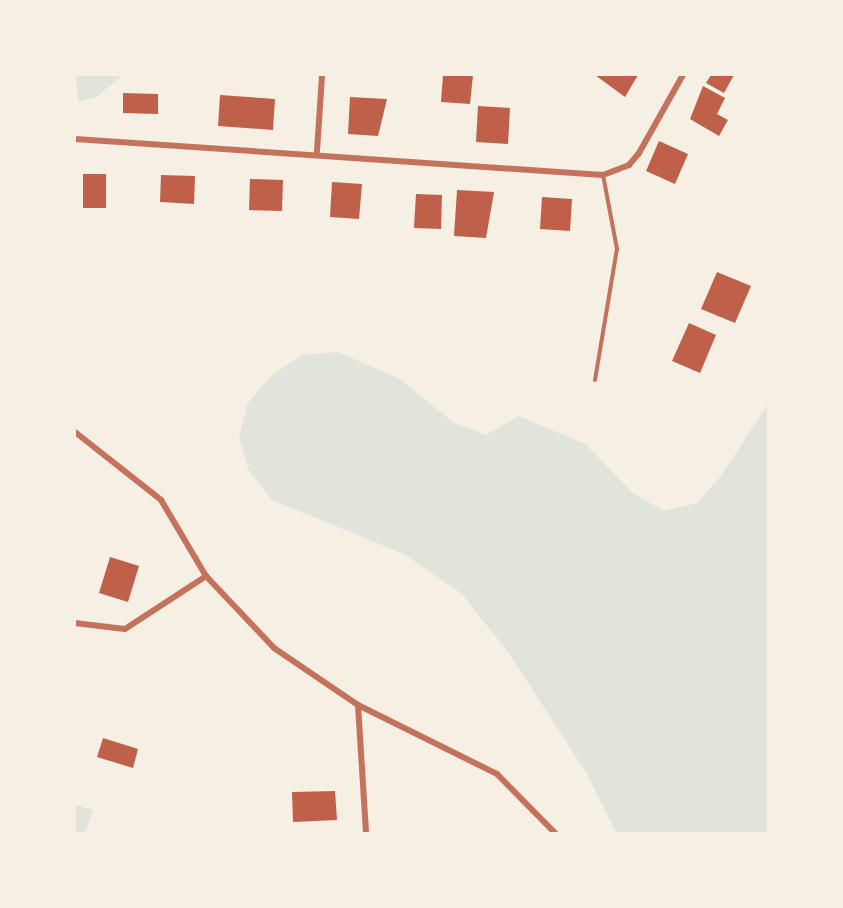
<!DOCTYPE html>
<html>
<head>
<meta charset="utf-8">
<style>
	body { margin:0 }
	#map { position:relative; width:843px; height:908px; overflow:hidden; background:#f6efe4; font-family:Rubik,sans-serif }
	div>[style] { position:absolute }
	.green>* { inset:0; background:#e2e4dc }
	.building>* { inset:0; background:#bf614a }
	.service>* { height:4px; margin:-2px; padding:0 2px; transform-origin:2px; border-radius:2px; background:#c5725c }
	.minor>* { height:6px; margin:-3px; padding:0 3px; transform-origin:3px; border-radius:3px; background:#c5725c }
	span { translate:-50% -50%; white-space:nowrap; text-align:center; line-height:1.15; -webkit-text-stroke:4.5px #f6efe4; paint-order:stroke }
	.frame { position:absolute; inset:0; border:76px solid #f6efe4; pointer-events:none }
</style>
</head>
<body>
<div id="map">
	<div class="green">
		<i style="clip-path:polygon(75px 75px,123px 75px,96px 97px,79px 101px)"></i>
		<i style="clip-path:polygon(338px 352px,400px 379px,454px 423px,486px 435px,519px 416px,585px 444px,634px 494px,664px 511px,697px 503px,720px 477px,768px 404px,768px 833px,616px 833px,587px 774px,510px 655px,462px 594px,404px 554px,272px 500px,249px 471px,239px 438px,247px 404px,271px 376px,302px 355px)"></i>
		<i style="clip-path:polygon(75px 805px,93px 810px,85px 833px,75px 833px)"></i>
	</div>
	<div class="building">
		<i style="clip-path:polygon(443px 75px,473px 75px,470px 104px,441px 102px)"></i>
		<i style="clip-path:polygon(595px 75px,638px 75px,625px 97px)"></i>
		<i style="clip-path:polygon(711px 75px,734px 75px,724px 93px,706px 83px)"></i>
		<i style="clip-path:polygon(703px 86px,725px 98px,717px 114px,728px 120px,719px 136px,690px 119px)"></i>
		<i style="clip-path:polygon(123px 93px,158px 94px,158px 114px,123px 113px)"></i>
		<i style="clip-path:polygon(220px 95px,275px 99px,273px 130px,218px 126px)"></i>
		<i style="clip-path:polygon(350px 97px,387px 99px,378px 136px,348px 134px)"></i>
		<i style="clip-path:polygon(478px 106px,510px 108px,508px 144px,476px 142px)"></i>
		<i style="clip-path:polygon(659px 141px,688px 154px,675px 184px,646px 171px)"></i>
		<i style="clip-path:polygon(83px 174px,106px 174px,106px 208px,83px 208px)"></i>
		<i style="clip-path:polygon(161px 175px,195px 176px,194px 204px,160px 202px)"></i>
		<i style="clip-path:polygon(250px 179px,283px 180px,282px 211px,249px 210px)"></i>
		<i style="clip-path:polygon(332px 182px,362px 184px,359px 219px,330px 217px)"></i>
		<i style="clip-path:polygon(457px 190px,494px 192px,486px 238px,454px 236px)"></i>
		<i style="clip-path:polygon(416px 194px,442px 195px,441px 229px,414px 228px)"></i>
		<i style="clip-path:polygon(542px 197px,572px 199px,570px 231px,540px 229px)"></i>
		<i style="clip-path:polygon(717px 272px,751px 286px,735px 323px,701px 309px)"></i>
		<i style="clip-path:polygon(689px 323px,716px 335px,700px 373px,672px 361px)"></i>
		<i style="clip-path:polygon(110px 557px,139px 566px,128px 602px,99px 593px)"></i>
		<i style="clip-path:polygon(103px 738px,138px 749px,133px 768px,97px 757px)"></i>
		<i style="clip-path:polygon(335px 791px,337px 820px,293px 822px,292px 792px)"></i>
	</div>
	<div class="service">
		<i style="left:595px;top:380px;width:133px;rotate:-80.5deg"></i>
		<i style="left:617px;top:249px;width:75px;rotate:-100.7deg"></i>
	</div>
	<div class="minor">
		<i style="left:75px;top:139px;width:529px;rotate:3.9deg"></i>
		<i style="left:603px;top:175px;width:28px;rotate:-21deg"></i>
		<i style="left:629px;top:165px;width:16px;rotate:-50deg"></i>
		<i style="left:639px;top:153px;width:90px;rotate:-60.6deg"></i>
		<i style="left:317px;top:151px;width:76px;rotate:-86.2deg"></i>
		<i style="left:75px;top:432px;width:110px;rotate:38.3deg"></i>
		<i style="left:161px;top:500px;width:88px;rotate:59.4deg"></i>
		<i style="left:206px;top:576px;width:99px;rotate:46.6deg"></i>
		<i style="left:274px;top:648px;width:102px;rotate:34.2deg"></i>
		<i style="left:358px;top:705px;width:155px;rotate:26.4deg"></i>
		<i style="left:497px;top:774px;width:83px;rotate:45.5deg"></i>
		<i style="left:75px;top:623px;width:50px;rotate:6.8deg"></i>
		<i style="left:125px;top:629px;width:97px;rotate:-33.2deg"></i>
		<i style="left:358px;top:705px;width:128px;rotate:86.4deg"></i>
	</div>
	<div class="frame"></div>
</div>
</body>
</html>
